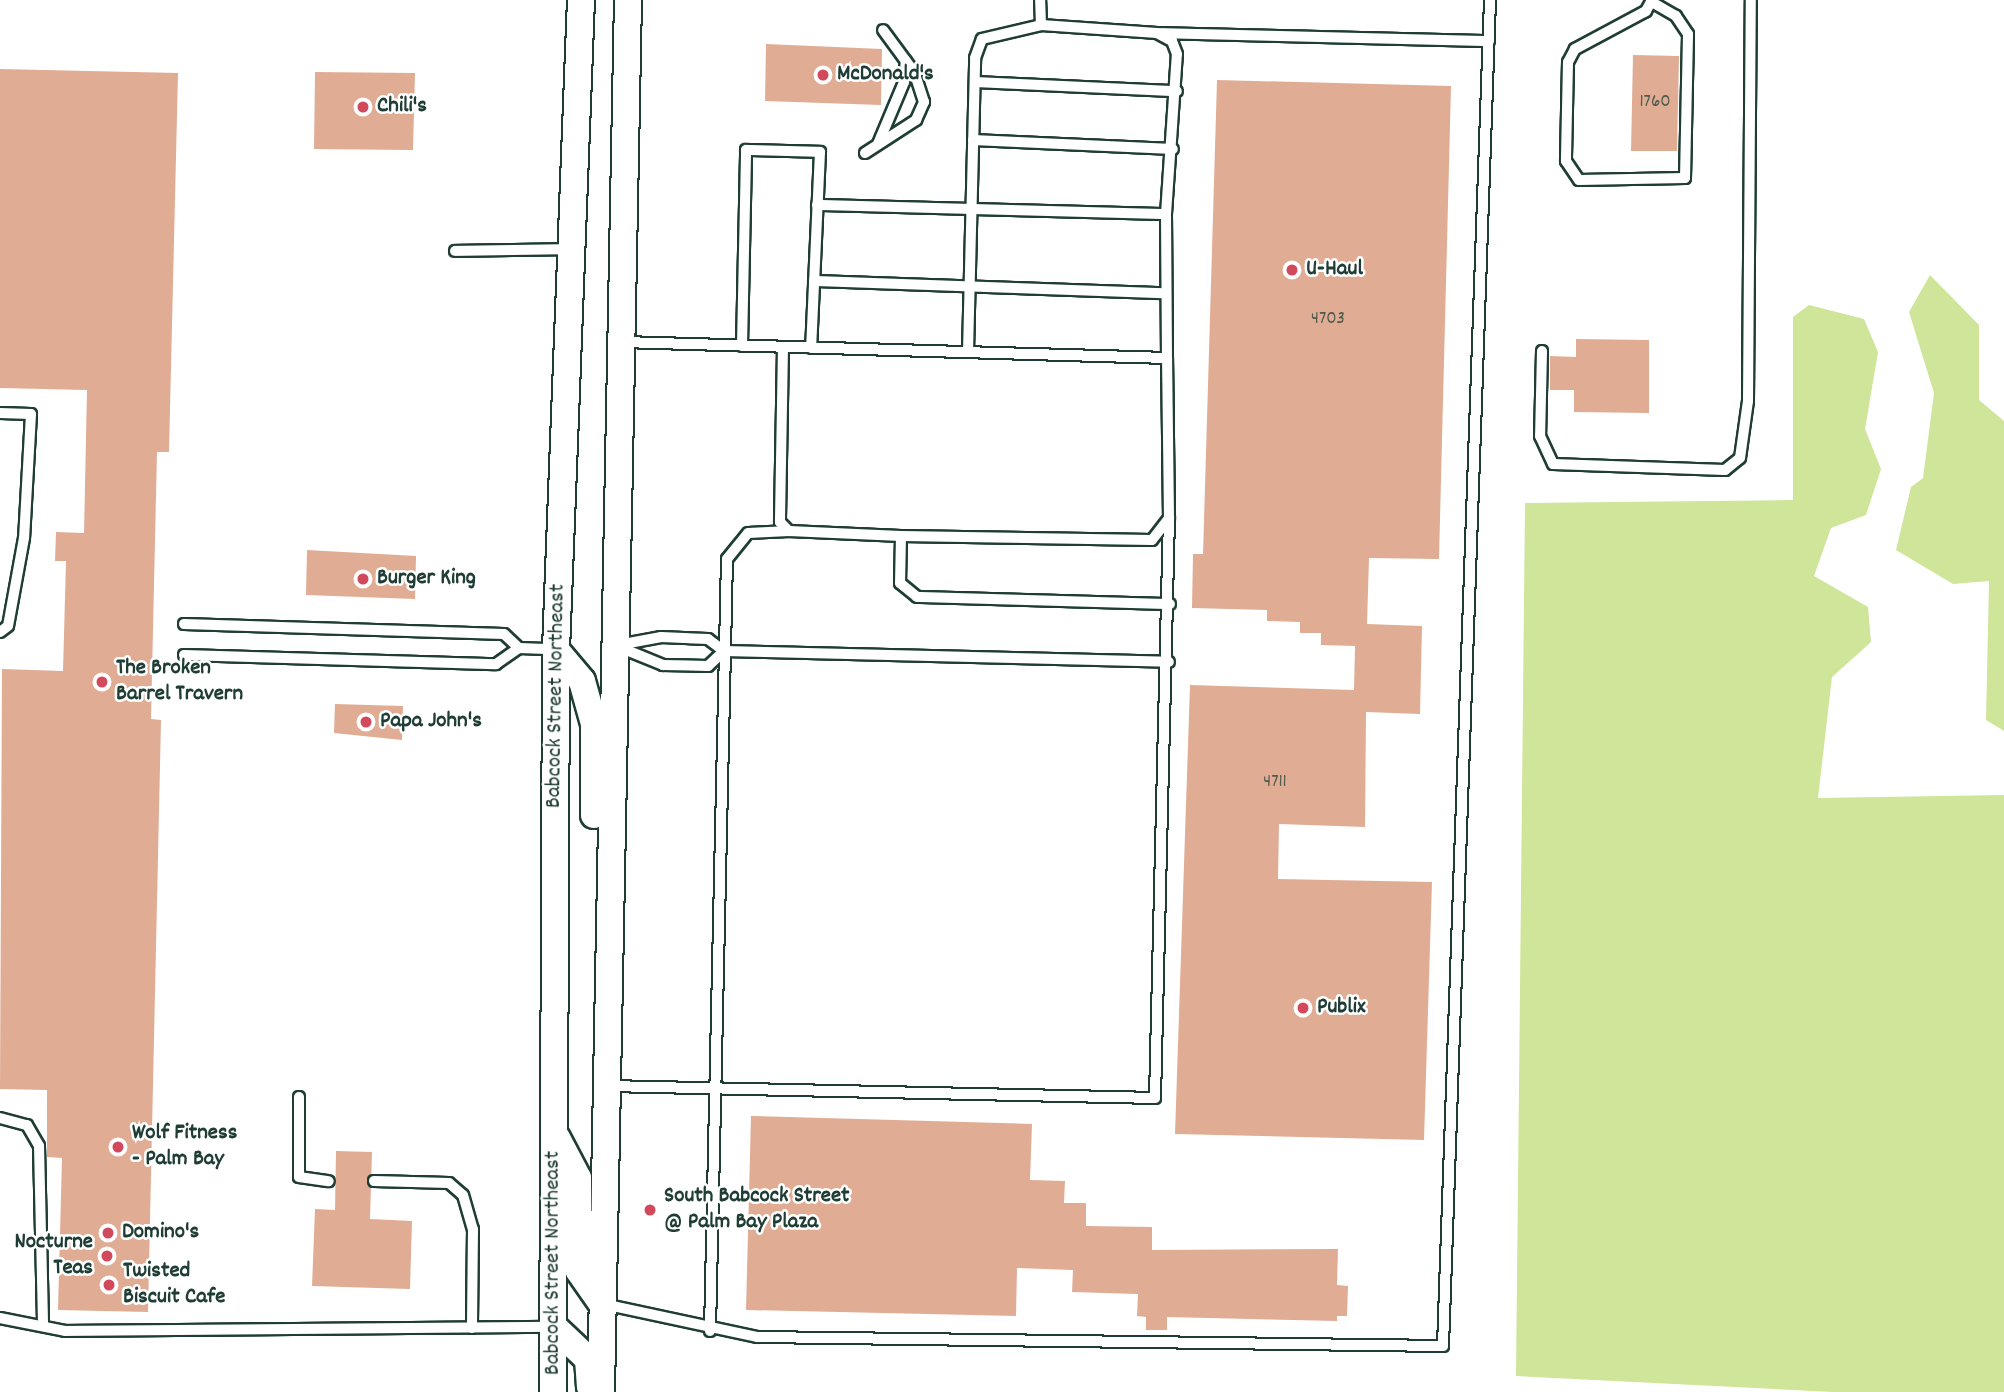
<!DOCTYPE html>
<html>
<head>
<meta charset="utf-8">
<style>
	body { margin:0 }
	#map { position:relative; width:2004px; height:1392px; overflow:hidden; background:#fff; font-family:Dekko,sans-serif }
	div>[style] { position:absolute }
	.green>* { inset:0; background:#cee59a }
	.building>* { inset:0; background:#e0ac94 }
	.roads { filter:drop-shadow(2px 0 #1f3d34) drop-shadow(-2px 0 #1f3d34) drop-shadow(0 2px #1f3d34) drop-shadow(0 -2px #1f3d34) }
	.lane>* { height:10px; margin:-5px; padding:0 5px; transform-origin:5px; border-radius:5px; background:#fff }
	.secondary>* { height:26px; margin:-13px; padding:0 13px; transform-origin:13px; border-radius:13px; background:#fff }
	.dots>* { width:19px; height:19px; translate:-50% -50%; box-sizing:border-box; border:4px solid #fff; border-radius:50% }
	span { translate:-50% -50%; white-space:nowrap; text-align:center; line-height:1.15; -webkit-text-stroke:5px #fff; paint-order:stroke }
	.number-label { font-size:19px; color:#4f594c }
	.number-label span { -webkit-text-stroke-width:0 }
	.poi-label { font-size:23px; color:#1f3d34; font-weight:700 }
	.left { translate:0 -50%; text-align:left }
	.right { translate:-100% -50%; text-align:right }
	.street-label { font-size:23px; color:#1f3d34 }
</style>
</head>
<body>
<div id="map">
	<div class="green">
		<i style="clip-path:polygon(1930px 275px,1979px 325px,1979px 400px,2004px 421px,2004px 731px,1986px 720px,1989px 581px,1953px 584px,1896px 550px,1911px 487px,1923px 478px,1934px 393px,1909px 312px)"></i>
		<i style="clip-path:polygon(1809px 305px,1864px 319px,1878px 352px,1865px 429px,1881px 469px,1866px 515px,1831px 528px,1814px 576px,1868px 607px,1871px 642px,1832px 677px,1818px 798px,2004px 795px,2004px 1392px,1833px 1392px,1516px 1376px,1525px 503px,1793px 500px,1793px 317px)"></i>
	</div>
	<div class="building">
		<i style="clip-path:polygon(766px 44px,882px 49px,881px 105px,765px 101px)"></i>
		<i style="clip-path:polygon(1633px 55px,1679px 56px,1677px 151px,1631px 151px)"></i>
		<i style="clip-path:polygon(0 69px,178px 73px,169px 452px,157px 452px,151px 719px,161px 720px,148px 1312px,58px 1310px,62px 1158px,47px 1157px,47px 1090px,0 1089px,2px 669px,63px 671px,66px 561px,55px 561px,56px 532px,84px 533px,87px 390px,0 388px)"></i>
		<i style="clip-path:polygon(315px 72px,415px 73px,413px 150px,314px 149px)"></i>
		<i style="clip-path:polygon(1217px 80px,1451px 86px,1439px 559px,1369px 558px,1367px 624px,1422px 626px,1420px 714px,1366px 712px,1365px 827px,1279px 824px,1278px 879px,1432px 882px,1424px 1140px,1175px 1134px,1190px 685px,1354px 690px,1355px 646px,1321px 645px,1321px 633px,1300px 633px,1300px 622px,1267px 621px,1267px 610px,1192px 608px,1193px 554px,1203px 554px)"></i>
		<i style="clip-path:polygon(1576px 339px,1649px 340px,1649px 413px,1574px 412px,1574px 390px,1550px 390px,1550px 356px,1576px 357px)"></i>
		<i style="clip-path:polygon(307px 550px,416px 556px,415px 599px,306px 595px)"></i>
		<i style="clip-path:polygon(335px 704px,403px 706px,402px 740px,334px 733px)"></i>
		<i style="clip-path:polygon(751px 1116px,1032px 1124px,1030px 1180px,1065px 1181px,1064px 1203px,1086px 1203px,1086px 1226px,1152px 1227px,1152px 1250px,1338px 1249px,1337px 1285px,1348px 1286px,1347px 1316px,1337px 1316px,1337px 1321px,1167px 1317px,1167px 1330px,1146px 1330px,1146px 1317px,1137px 1316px,1138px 1294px,1072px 1292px,1073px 1270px,1017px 1268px,1016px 1316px,746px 1310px)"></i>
		<i style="clip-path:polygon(336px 1151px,372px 1152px,370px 1219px,412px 1221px,410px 1289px,312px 1286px,315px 1209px,335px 1210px)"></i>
	</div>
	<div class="roads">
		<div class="lane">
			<i style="left:1652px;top:0;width:13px;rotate:119deg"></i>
			<i style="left:1646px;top:11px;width:81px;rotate:151.8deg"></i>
			<i style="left:1575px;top:49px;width:15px;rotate:118deg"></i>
			<i style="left:1568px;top:62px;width:99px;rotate:91.2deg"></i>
			<i style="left:1566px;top:161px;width:23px;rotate:56deg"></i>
			<i style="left:1579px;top:180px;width:106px;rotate:-1.1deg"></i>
			<i style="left:1685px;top:178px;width:144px;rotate:-88.8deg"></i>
			<i style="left:1688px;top:34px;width:22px;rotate:-124deg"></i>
			<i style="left:1676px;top:16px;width:28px;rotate:-150deg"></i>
			<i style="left:1161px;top:33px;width:328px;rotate:1.4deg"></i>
			<i style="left:975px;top:82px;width:202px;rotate:2.6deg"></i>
			<i style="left:973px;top:140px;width:200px;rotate:2.6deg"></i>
			<i style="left:878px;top:144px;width:67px;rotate:-67.2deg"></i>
			<i style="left:904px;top:82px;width:21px;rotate:-85deg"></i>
			<i style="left:865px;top:153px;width:61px;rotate:-32.9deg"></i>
			<i style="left:916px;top:120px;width:20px;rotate:-66deg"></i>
			<i style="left:924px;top:102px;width:32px;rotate:-108deg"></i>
			<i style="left:914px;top:72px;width:52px;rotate:-126.4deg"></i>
			<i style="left:817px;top:205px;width:349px;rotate:1.5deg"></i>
			<i style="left:455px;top:251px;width:116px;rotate:-1deg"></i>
			<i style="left:814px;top:281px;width:352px;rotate:2deg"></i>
			<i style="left:622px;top:342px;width:545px;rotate:1.68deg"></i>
			<i style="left:1167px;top:358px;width:144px;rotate:-90.4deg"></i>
			<i style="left:1166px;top:214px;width:160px;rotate:-86.1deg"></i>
			<i style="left:1177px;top:54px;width:14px;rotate:-111deg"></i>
			<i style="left:1172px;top:41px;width:17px;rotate:-152deg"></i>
			<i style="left:1157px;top:33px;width:116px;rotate:-176.1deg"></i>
			<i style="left:1041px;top:25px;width:25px;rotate:-92deg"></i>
			<i style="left:742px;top:346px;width:196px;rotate:-88.8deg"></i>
			<i style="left:746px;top:150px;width:74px;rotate:1.5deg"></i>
			<i style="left:820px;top:152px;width:196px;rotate:92.6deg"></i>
			<i style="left:783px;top:347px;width:175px;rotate:91deg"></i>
			<i style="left:780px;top:522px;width:13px;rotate:45deg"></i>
			<i style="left:789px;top:531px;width:112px;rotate:2.6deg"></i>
			<i style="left:901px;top:536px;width:251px;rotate:0.9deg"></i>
			<i style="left:1152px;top:540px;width:28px;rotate:-52deg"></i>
			<i style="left:1169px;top:518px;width:160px;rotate:-90.7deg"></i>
			<i style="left:1542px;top:351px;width:85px;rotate:91.3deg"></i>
			<i style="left:1540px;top:436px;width:31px;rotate:65deg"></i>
			<i style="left:1553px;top:464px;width:172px;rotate:2deg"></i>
			<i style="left:1725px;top:470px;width:19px;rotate:-39deg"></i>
			<i style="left:1740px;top:458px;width:58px;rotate:-82deg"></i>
			<i style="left:1748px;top:401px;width:401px;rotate:-89.6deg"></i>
			<i style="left:968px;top:352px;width:294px;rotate:-88.6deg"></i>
			<i style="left:975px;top:58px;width:20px;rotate:-70deg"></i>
			<i style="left:982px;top:39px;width:61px;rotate:-13.3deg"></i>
			<i style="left:0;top:413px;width:31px;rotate:2deg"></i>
			<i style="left:31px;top:414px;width:124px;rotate:93.2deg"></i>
			<i style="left:24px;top:538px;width:89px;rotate:100.3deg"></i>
			<i style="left:8px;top:626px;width:10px;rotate:143deg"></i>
			<i style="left:901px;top:536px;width:47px;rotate:91.2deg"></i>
			<i style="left:900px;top:583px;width:22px;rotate:39deg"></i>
			<i style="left:917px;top:597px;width:253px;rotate:1.6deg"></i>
			<i style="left:184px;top:624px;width:320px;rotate:1.8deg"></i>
			<i style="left:504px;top:634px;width:21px;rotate:43deg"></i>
			<i style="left:618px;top:645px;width:44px;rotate:-10.5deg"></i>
			<i style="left:661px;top:637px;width:47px;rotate:2.4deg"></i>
			<i style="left:708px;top:639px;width:20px;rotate:37deg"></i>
			<i style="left:724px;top:651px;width:445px;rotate:1.4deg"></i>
			<i style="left:619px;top:647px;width:48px;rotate:22.2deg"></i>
			<i style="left:663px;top:665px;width:45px;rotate:1.3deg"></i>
			<i style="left:708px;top:666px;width:22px;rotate:-43deg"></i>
			<i style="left:184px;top:655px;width:312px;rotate:1.7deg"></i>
			<i style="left:496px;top:664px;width:28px;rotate:-35deg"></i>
			<i style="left:519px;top:648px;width:34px;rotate:2deg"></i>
			<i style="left:607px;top:1086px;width:548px;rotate:1.25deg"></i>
			<i style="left:1155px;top:1098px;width:580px;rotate:-88.62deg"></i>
			<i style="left:299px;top:1097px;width:80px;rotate:90deg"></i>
			<i style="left:299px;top:1177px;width:30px;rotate:8deg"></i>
			<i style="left:0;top:1118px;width:28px;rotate:15deg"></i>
			<i style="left:27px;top:1125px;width:24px;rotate:60deg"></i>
			<i style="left:39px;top:1146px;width:180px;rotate:88.7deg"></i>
			<i style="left:374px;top:1181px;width:75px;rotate:1.5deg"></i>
			<i style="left:449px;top:1183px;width:18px;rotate:41deg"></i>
			<i style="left:463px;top:1195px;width:35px;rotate:74deg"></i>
			<i style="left:473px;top:1229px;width:99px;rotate:90.6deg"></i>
			<i style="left:603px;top:1304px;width:157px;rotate:12.1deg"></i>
			<i style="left:757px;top:1337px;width:686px;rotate:0.75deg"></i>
			<i style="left:1443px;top:1346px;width:1347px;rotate:-88deg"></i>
			<i style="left:0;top:1318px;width:66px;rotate:11.3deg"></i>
			<i style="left:65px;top:1331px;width:486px;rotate:-0.5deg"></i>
			<i style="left:710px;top:1331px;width:772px;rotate:-88.74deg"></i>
			<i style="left:727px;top:559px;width:33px;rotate:-51deg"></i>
			<i style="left:748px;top:533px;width:41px;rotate:-2.8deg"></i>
		</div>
		<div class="secondary">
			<i style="left:556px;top:650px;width:40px;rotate:50deg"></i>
			<i style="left:582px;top:681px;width:45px;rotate:74.4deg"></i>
			<i style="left:594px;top:724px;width:91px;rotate:90deg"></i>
			<i style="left:557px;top:1138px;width:45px;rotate:62.3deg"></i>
			<i style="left:578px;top:1178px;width:93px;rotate:89.4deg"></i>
			<i style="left:579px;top:1271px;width:40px;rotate:55.1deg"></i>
			<i style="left:554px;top:1327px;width:47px;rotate:43.3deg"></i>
			<i style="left:588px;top:1359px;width:28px;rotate:86deg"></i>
			<i style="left:553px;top:1392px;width:742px;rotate:-89.77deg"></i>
			<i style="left:556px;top:650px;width:650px;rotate:-87.8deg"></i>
			<i style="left:601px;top:1392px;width:1392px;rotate:-88.89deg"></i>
		</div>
	</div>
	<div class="dots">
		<i style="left:823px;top:75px;background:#d1495b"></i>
		<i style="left:363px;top:107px;background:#d1495b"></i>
		<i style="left:1292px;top:270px;background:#d1495b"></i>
		<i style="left:363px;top:579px;background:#d1495b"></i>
		<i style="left:102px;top:682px;background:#d1495b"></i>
		<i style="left:366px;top:722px;background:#d1495b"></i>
		<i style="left:1303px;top:1008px;background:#d1495b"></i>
		<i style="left:118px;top:1147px;background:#d1495b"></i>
		<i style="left:650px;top:1210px;background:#d1495b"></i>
		<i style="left:108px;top:1233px;background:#d1495b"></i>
		<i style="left:107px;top:1256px;background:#d1495b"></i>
		<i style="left:109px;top:1285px;background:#d1495b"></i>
	</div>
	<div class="number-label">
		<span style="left:1655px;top:103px">1760</span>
		<span style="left:1328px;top:320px">4703</span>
		<span style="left:1275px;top:783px">4711</span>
	</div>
	<div class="poi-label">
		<span class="left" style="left:837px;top:75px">McDonald's</span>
		<span class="left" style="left:377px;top:107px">Chili's</span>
		<span class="left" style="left:1306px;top:270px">U-Haul</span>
		<span class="left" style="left:377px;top:579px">Burger King</span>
		<span class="left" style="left:116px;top:682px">The Broken<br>Barrel Travern</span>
		<span class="left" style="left:380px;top:722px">Papa John's</span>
		<span class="left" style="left:1317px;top:1008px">Publix</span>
		<span class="left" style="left:132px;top:1147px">Wolf Fitness<br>- Palm Bay</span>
		<span class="left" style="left:664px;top:1210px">South Babcock Street<br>@ Palm Bay Plaza</span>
		<span class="left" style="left:122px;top:1233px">Domino's</span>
		<span class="right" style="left:93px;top:1256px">Nocturne<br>Teas</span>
		<span class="left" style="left:123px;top:1285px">Twisted<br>Biscuit Cafe</span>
	</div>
	<div class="street-label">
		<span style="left:557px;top:696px;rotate:-89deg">Babcock Street Northeast</span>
		<span style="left:554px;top:1263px;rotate:-90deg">Babcock Street Northeast</span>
	</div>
</div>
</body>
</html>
